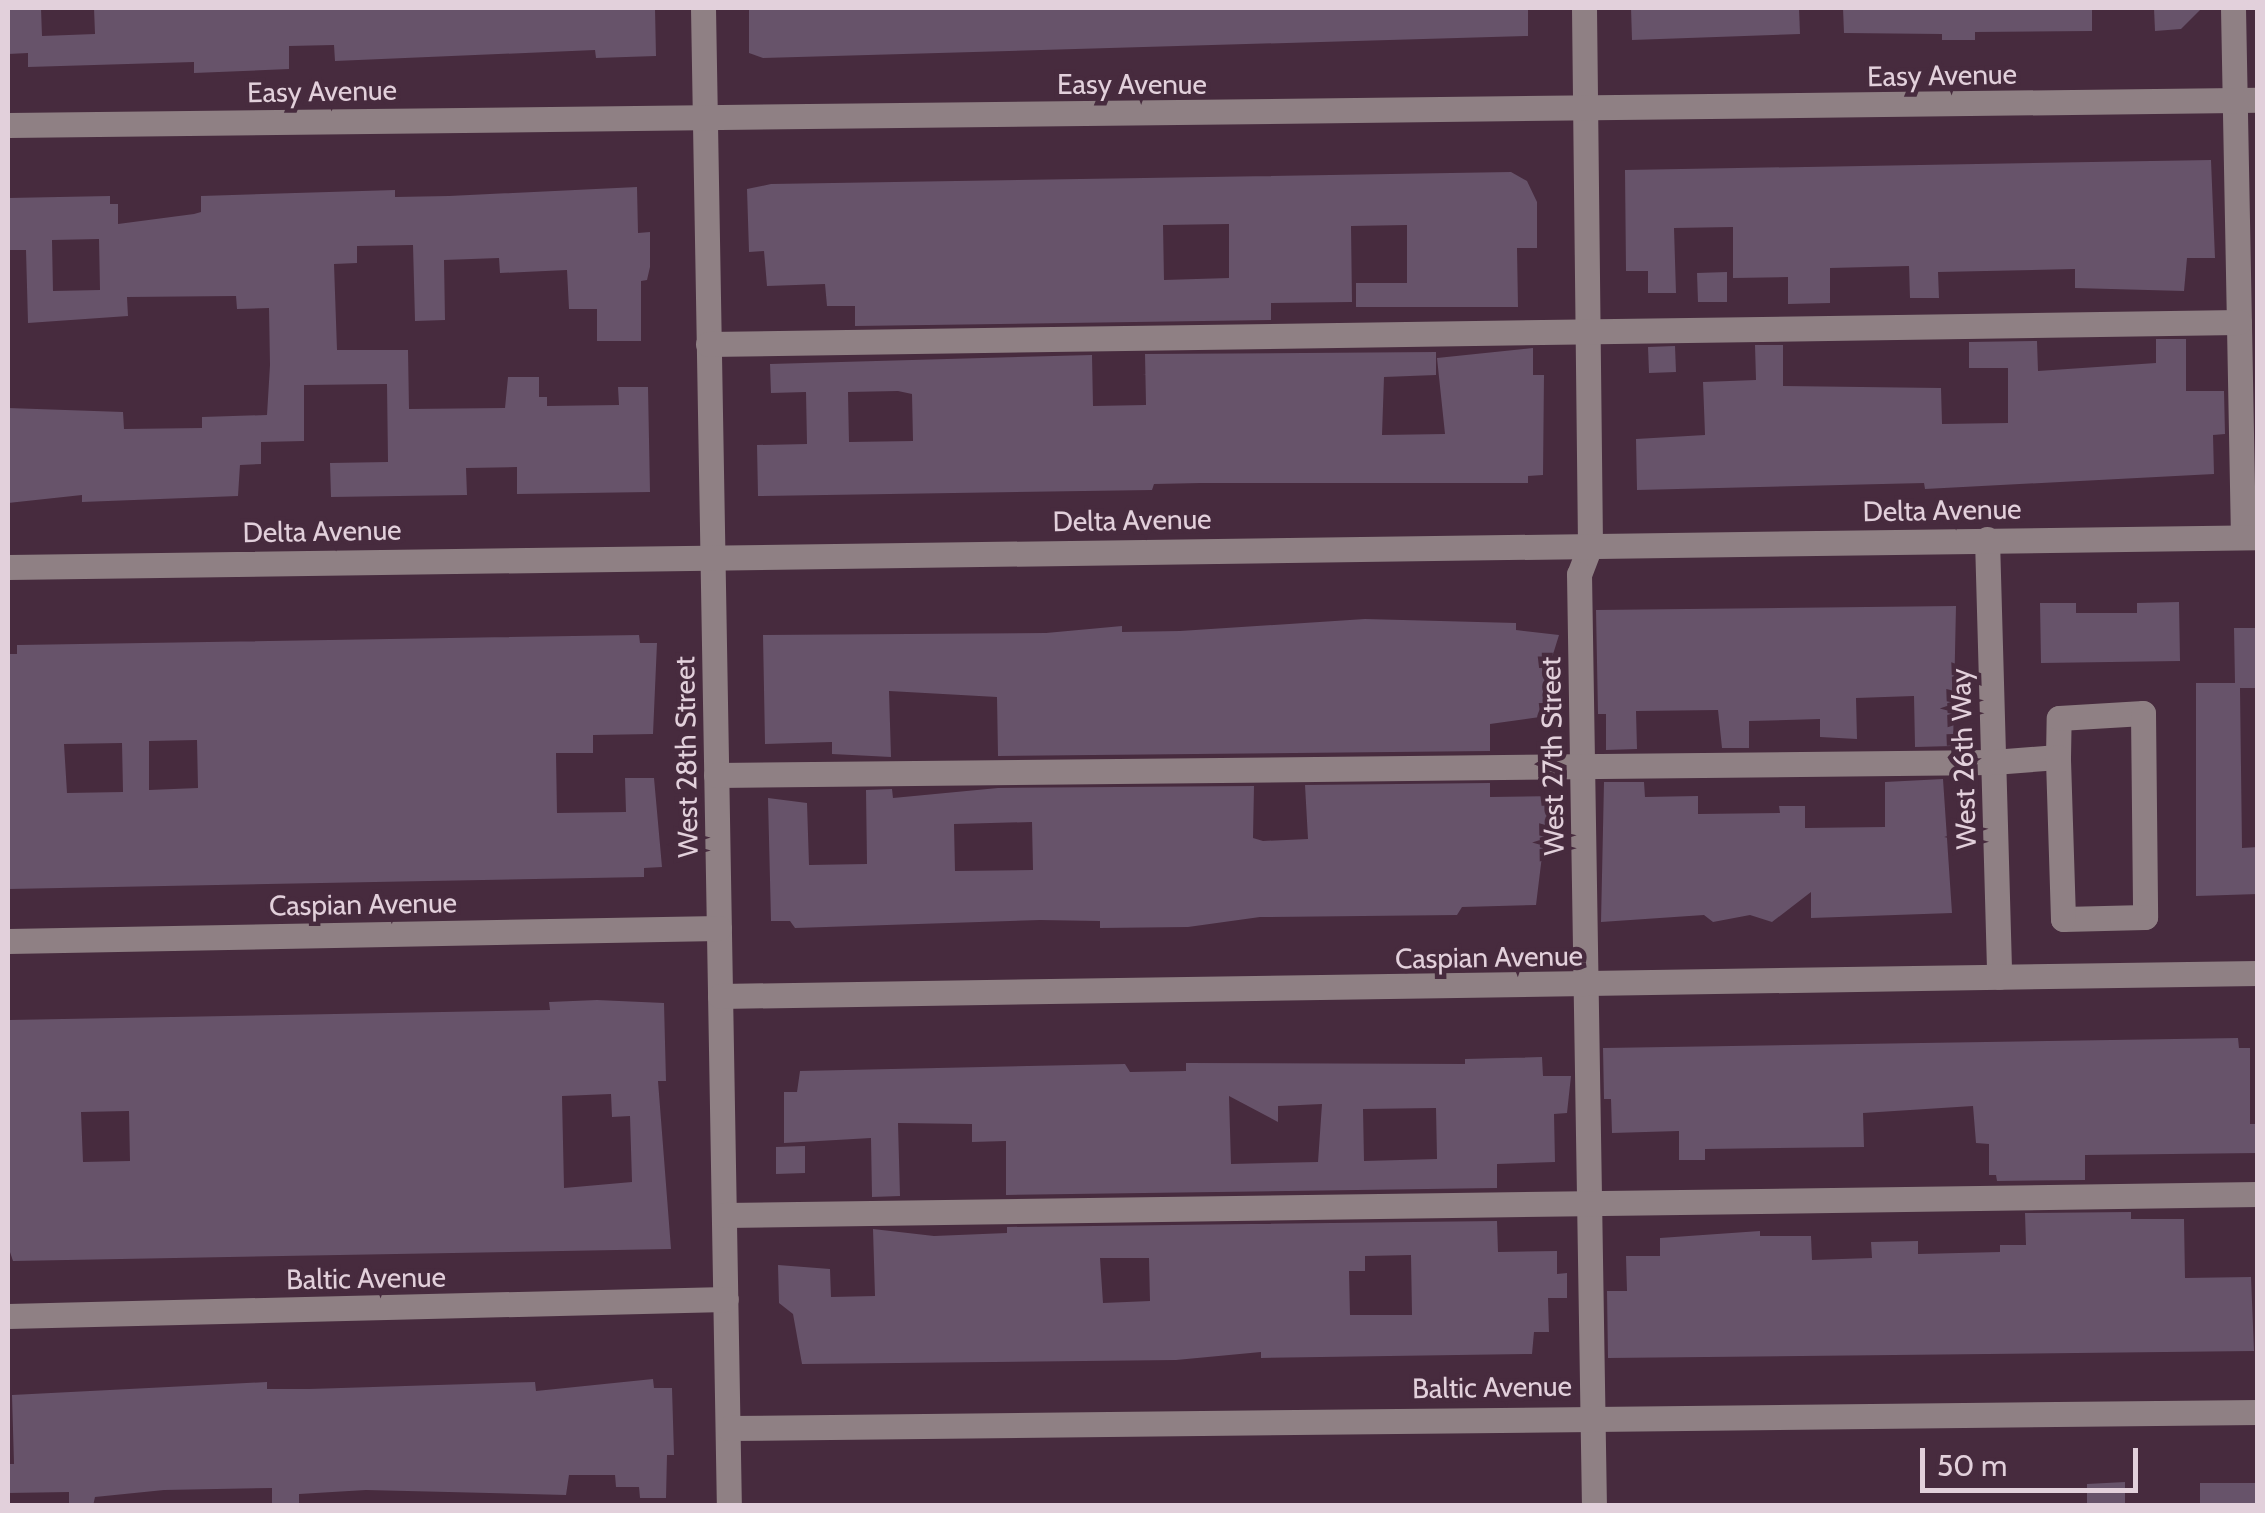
<!DOCTYPE html>
<html>
<head>
<meta charset="utf-8">
<style>
	body { margin:0 }
	#map { position:relative; width:2265px; height:1513px; overflow:hidden; background:#472b3e; font-family:Cabin,sans-serif }
	div>[style] { position:absolute }
	.building>* { inset:0; background:#67536a }
	.minor>* { height:25px; margin:-12.5px; padding:0 12.5px; transform-origin:12.5px; border-radius:12.5px; background:#8f8084 }
	span { translate:-50% -50%; white-space:nowrap; text-align:center; line-height:1.15; -webkit-text-stroke:9px #472b3e; paint-order:stroke }
	.street-label { font-size:28px; color:#e2d0db }
	.frame { position:absolute; inset:0; border:10px solid #e2d0db; pointer-events:none }
	.scale { position:absolute; left:1920px; top:1448px; width:218px; height:45px; box-sizing:border-box; border:5px solid #e2d0db; border-top:0; padding-left:12px; font-size:30px; line-height:35px; white-space:nowrap; color:#e2d0db; -webkit-text-stroke:8px #472b3e; paint-order:stroke }
</style>
</head>
<body>
<div id="map">
	<div class="building">
		<i style="clip-path:polygon(8px 8px,41px 8px,42px 36px,95px 34px,94px 8px,655px 8px,656px 56px,596px 58px,595px 50px,335px 61px,334px 45px,289px 46px,289px 69px,194px 73px,194px 62px,28px 67px,28px 53px,8px 54px)"></i>
		<i style="clip-path:polygon(749px 8px,1528px 8px,1528px 36px,763px 58px,749px 53px)"></i>
		<i style="clip-path:polygon(1631px 8px,1799px 8px,1800px 34px,1632px 40px)"></i>
		<i style="clip-path:polygon(1843px 8px,2092px 8px,2092px 31px,1975px 32px,1975px 40px,1942px 40px,1942px 34px,1844px 33px)"></i>
		<i style="clip-path:polygon(2154px 8px,2202px 8px,2181px 29px,2155px 31px)"></i>
		<i style="clip-path:polygon(2211px 160px,2215px 258px,2187px 258px,2184px 291px,2075px 288px,2075px 269px,1938px 272px,1939px 298px,1910px 298px,1909px 266px,1830px 268px,1830px 303px,1788px 304px,1788px 277px,1733px 278px,1733px 227px,1674px 228px,1676px 293px,1648px 293px,1648px 271px,1626px 271px,1625px 170px)"></i>
		<i style="clip-path:polygon(evenodd,1511px 172px,1527px 181px,1537px 202px,1537px 248px,1517px 248px,1518px 307px,1356px 307px,1356px 283px,1407px 283px,1407px 225px,1351px 226px,1352px 302px,1271px 303px,1271px 320px,855px 326px,855px 306px,827px 306px,825px 284px,767px 286px,764px 251px,749px 252px,747px 189px,771px 184px,1511px 172px,1229px 224px,1229px 278px,1164px 280px,1163px 225px,1229px 224px)"></i>
		<i style="clip-path:polygon(evenodd,637px 187px,638px 233px,650px 232px,650px 267px,647px 280px,641px 281px,641px 341px,597px 341px,597px 309px,569px 309px,567px 270px,500px 273px,499px 258px,444px 260px,445px 320px,415px 321px,413px 245px,357px 246px,357px 263px,334px 264px,337px 350px,408px 350px,409px 409px,505px 408px,508px 377px,539px 377px,539px 397px,547px 397px,547px 406px,619px 405px,618px 387px,648px 387px,650px 492px,517px 494px,517px 467px,466px 468px,467px 495px,331px 497px,330px 463px,388px 462px,387px 384px,304px 385px,304px 441px,261px 442px,261px 464px,240px 465px,238px 496px,82px 502px,82px 495px,8px 503px,8px 408px,123px 412px,124px 429px,202px 428px,202px 417px,267px 415px,270px 365px,269px 308px,237px 309px,236px 296px,127px 297px,128px 316px,28px 323px,26px 250px,8px 250px,8px 198px,110px 196px,110px 204px,118px 204px,118px 224px,194px 214px,201px 212px,201px 196px,395px 190px,395px 197px,449px 196px,637px 187px,99px 239px,100px 290px,53px 291px,52px 240px,99px 239px)"></i>
		<i style="clip-path:polygon(1727px 272px,1727px 302px,1698px 302px,1697px 273px)"></i>
		<i style="clip-path:polygon(2156px 339px,2186px 339px,2186px 391px,2224px 391px,2225px 434px,2213px 435px,2214px 474px,1925px 489px,1924px 483px,1637px 490px,1636px 439px,1705px 435px,1703px 382px,1756px 380px,1755px 345px,1783px 345px,1783px 386px,1941px 388px,1942px 424px,2008px 423px,2008px 368px,1969px 368px,1969px 342px,2037px 341px,2038px 371px,2156px 363px)"></i>
		<i style="clip-path:polygon(1675px 346px,1676px 372px,1649px 373px,1648px 347px)"></i>
		<i style="clip-path:polygon(evenodd,1533px 348px,1533px 375px,1544px 375px,1543px 475px,1528px 476px,1528px 483px,1201px 483px,1154px 484px,1152px 490px,758px 496px,757px 445px,807px 444px,806px 392px,771px 393px,770px 364px,1092px 355px,1093px 406px,1146px 405px,1145px 354px,1436px 352px,1436px 375px,1384px 377px,1382px 435px,1445px 434px,1437px 358px,1533px 348px,898px 391px,912px 394px,913px 441px,849px 442px,848px 392px,898px 391px)"></i>
		<i style="clip-path:polygon(2179px 602px,2180px 661px,2041px 663px,2040px 603px,2076px 603px,2076px 613px,2137px 613px,2137px 603px)"></i>
		<i style="clip-path:polygon(1956px 606px,1953px 746px,1915px 747px,1914px 696px,1856px 698px,1857px 739px,1820px 737px,1820px 719px,1749px 721px,1749px 748px,1722px 748px,1718px 710px,1636px 711px,1637px 749px,1606px 750px,1606px 714px,1598px 714px,1596px 610px)"></i>
		<i style="clip-path:polygon(1365px 619px,1516px 623px,1516px 630px,1559px 635px,1546px 677px,1547px 716px,1490px 724px,1490px 751px,998px 756px,997px 697px,889px 691px,891px 757px,832px 754px,832px 742px,765px 744px,763px 635px,1046px 633px,1122px 626px,1122px 632px,1180px 631px)"></i>
		<i style="clip-path:polygon(2234px 628px,2258px 628px,2258px 688px,2240px 688px,2242px 848px,2258px 847px,2258px 894px,2196px 896px,2196px 683px,2235px 683px)"></i>
		<i style="clip-path:polygon(evenodd,639px 635px,640px 643px,657px 643px,653px 734px,593px 735px,593px 753px,556px 753px,557px 813px,626px 812px,625px 778px,654px 778px,662px 867px,644px 868px,644px 877px,8px 889px,8px 654px,17px 654px,17px 645px,639px 635px,197px 740px,198px 788px,149px 790px,149px 741px,197px 740px,639px 635px,122px 743px,123px 792px,67px 793px,64px 744px,122px 743px)"></i>
		<i style="clip-path:polygon(1943px 779px,1952px 913px,1811px 918px,1811px 892px,1772px 922px,1750px 915px,1713px 922px,1704px 915px,1601px 922px,1604px 782px,1644px 782px,1645px 797px,1698px 796px,1698px 814px,1780px 813px,1779px 806px,1805px 806px,1805px 828px,1885px 827px,1885px 782px)"></i>
		<i style="clip-path:polygon(evenodd,1490px 783px,1490px 797px,1558px 796px,1559px 856px,1542px 856px,1536px 905px,1462px 907px,1457px 915px,1260px 917px,1188px 927px,1100px 928px,1100px 921px,1040px 920px,795px 928px,790px 921px,771px 921px,768px 798px,807px 803px,809px 865px,867px 864px,866px 790px,892px 789px,893px 798px,998px 788px,1254px 786px,1253px 838px,1263px 841px,1308px 839px,1305px 785px,1490px 783px,1032px 822px,1033px 870px,955px 871px,954px 824px,1032px 822px)"></i>
		<i style="clip-path:polygon(evenodd,597px 1000px,664px 1003px,666px 1081px,658px 1081px,671px 1249px,13px 1261px,8px 1246px,9px 1020px,550px 1010px,549px 1002px,597px 1000px,611px 1094px,612px 1117px,630px 1116px,632px 1182px,564px 1188px,562px 1096px,611px 1094px,597px 1000px,129px 1111px,130px 1161px,83px 1162px,81px 1112px,129px 1111px)"></i>
		<i style="clip-path:polygon(2238px 1038px,2239px 1048px,2250px 1048px,2250px 1124px,2258px 1124px,2258px 1153px,2085px 1155px,2085px 1180px,1997px 1181px,1996px 1175px,1989px 1175px,1989px 1144px,1976px 1143px,1973px 1106px,1863px 1113px,1864px 1147px,1705px 1149px,1705px 1160px,1679px 1160px,1679px 1131px,1612px 1133px,1611px 1099px,1604px 1099px,1603px 1048px)"></i>
		<i style="clip-path:polygon(evenodd,1542px 1057px,1543px 1076px,1571px 1076px,1567px 1113px,1554px 1114px,1555px 1162px,1497px 1164px,1497px 1188px,1006px 1195px,1006px 1141px,972px 1142px,972px 1124px,898px 1123px,900px 1196px,872px 1197px,871px 1138px,784px 1143px,784px 1092px,797px 1092px,800px 1071px,1125px 1064px,1130px 1072px,1186px 1071px,1186px 1063px,1465px 1064px,1465px 1059px,1542px 1057px,1229px 1096px,1278px 1122px,1278px 1106px,1322px 1104px,1318px 1162px,1231px 1164px,1229px 1096px,1542px 1057px,1436px 1108px,1437px 1159px,1364px 1161px,1363px 1109px,1436px 1108px)"></i>
		<i style="clip-path:polygon(805px 1146px,805px 1173px,776px 1174px,776px 1147px)"></i>
		<i style="clip-path:polygon(2131px 1212px,2131px 1219px,2184px 1219px,2185px 1278px,2251px 1277px,2254px 1351px,1608px 1358px,1607px 1291px,1627px 1291px,1626px 1256px,1660px 1256px,1660px 1238px,1760px 1231px,1760px 1236px,1811px 1236px,1812px 1260px,1872px 1258px,1871px 1242px,1918px 1241px,1918px 1254px,2000px 1252px,2000px 1245px,2026px 1245px,2025px 1213px)"></i>
		<i style="clip-path:polygon(evenodd,1497px 1221px,1498px 1252px,1557px 1251px,1557px 1274px,1567px 1273px,1567px 1298px,1548px 1298px,1549px 1332px,1534px 1332px,1532px 1354px,1261px 1358px,1261px 1352px,1176px 1360px,802px 1364px,793px 1314px,779px 1303px,778px 1265px,830px 1269px,831px 1297px,875px 1296px,873px 1229px,934px 1236px,1007px 1233px,1007px 1227px,1497px 1221px,1411px 1255px,1412px 1315px,1350px 1315px,1349px 1271px,1365px 1271px,1365px 1256px,1411px 1255px,1497px 1221px,1100px 1258px,1149px 1258px,1150px 1301px,1103px 1303px,1100px 1258px)"></i>
		<i style="clip-path:polygon(653px 1379px,654px 1388px,672px 1388px,674px 1455px,667px 1455px,666px 1498px,640px 1498px,639px 1487px,616px 1487px,615px 1475px,569px 1475px,566px 1495px,366px 1490px,299px 1494px,299px 1504px,272px 1505px,272px 1488px,164px 1490px,95px 1497px,93px 1506px,69px 1506px,69px 1492px,8px 1493px,8px 1464px,14px 1464px,12px 1395px,267px 1382px,267px 1389px,309px 1389px,535px 1382px,536px 1391px)"></i>
		<i style="clip-path:polygon(2125px 1482px,2125px 1506px,2087px 1506px,2087px 1484px)"></i>
		<i style="clip-path:polygon(2200px 1483px,2258px 1483px,2258px 1506px,2200px 1506px)"></i>
	</div>
	<div class="minor">
		<i style="left:703px;top:8px;width:1498px;rotate:89.01deg"></i>
		<i style="left:1584px;top:8px;width:538px;rotate:89.36deg"></i>
		<i style="left:1590px;top:546px;width:30px;rotate:111deg"></i>
		<i style="left:1579px;top:574px;width:932px;rotate:89.08deg"></i>
		<i style="left:2233px;top:8px;width:529px;rotate:88.92deg"></i>
		<i style="left:8px;top:125px;width:2250px;rotate:-0.64deg"></i>
		<i style="left:708px;top:344px;width:1531px;rotate:-0.82deg"></i>
		<i style="left:1987px;top:539px;width:438px;rotate:88.4deg"></i>
		<i style="left:8px;top:567px;width:2250px;rotate:-0.76deg"></i>
		<i style="left:716px;top:775px;width:1277px;rotate:-0.58deg"></i>
		<i style="left:1993px;top:762px;width:65px;rotate:-4.4deg"></i>
		<i style="left:2058px;top:757px;width:39px;rotate:-89deg"></i>
		<i style="left:2059px;top:718px;width:84px;rotate:-3.4deg"></i>
		<i style="left:2143px;top:713px;width:204px;rotate:89.4deg"></i>
		<i style="left:2145px;top:917px;width:82px;rotate:178.6deg"></i>
		<i style="left:2063px;top:919px;width:162px;rotate:-91.8deg"></i>
		<i style="left:8px;top:941px;width:711px;rotate:-1.05deg"></i>
		<i style="left:720px;top:996px;width:1538px;rotate:-0.86deg"></i>
		<i style="left:724px;top:1215px;width:1534px;rotate:-0.78deg"></i>
		<i style="left:8px;top:1316px;width:718px;rotate:-1.36deg"></i>
		<i style="left:728px;top:1428px;width:1530px;rotate:-0.6deg"></i>
	</div>
	<div class="street-label">
		<span style="left:1942px;top:75px;rotate:-1deg">Easy Avenue</span>
		<span style="left:1132px;top:84px">Easy Avenue</span>
		<span style="left:322px;top:91px;rotate:-1deg">Easy Avenue</span>
		<span style="left:1942px;top:510px;rotate:-1deg">Delta Avenue</span>
		<span style="left:1132px;top:520px;rotate:-1deg">Delta Avenue</span>
		<span style="left:322px;top:531px;rotate:-1deg">Delta Avenue</span>
		<span style="left:1552px;top:756px;rotate:-91deg">West 27th Street</span>
		<span style="left:686px;top:757px;rotate:-91deg">West 28th Street</span>
		<span style="left:1963px;top:759px;rotate:-92deg">West 26th Way</span>
		<span style="left:363px;top:904px;rotate:-1deg">Caspian Avenue</span>
		<span style="left:1489px;top:957px;rotate:-1deg">Caspian Avenue</span>
		<span style="left:366px;top:1278px;rotate:-1deg">Baltic Avenue</span>
		<span style="left:1492px;top:1387px;rotate:-1deg">Baltic Avenue</span>
	</div>
	<div class="frame"></div>
	<div class="scale">50 m</div>
</div>
</body>
</html>
